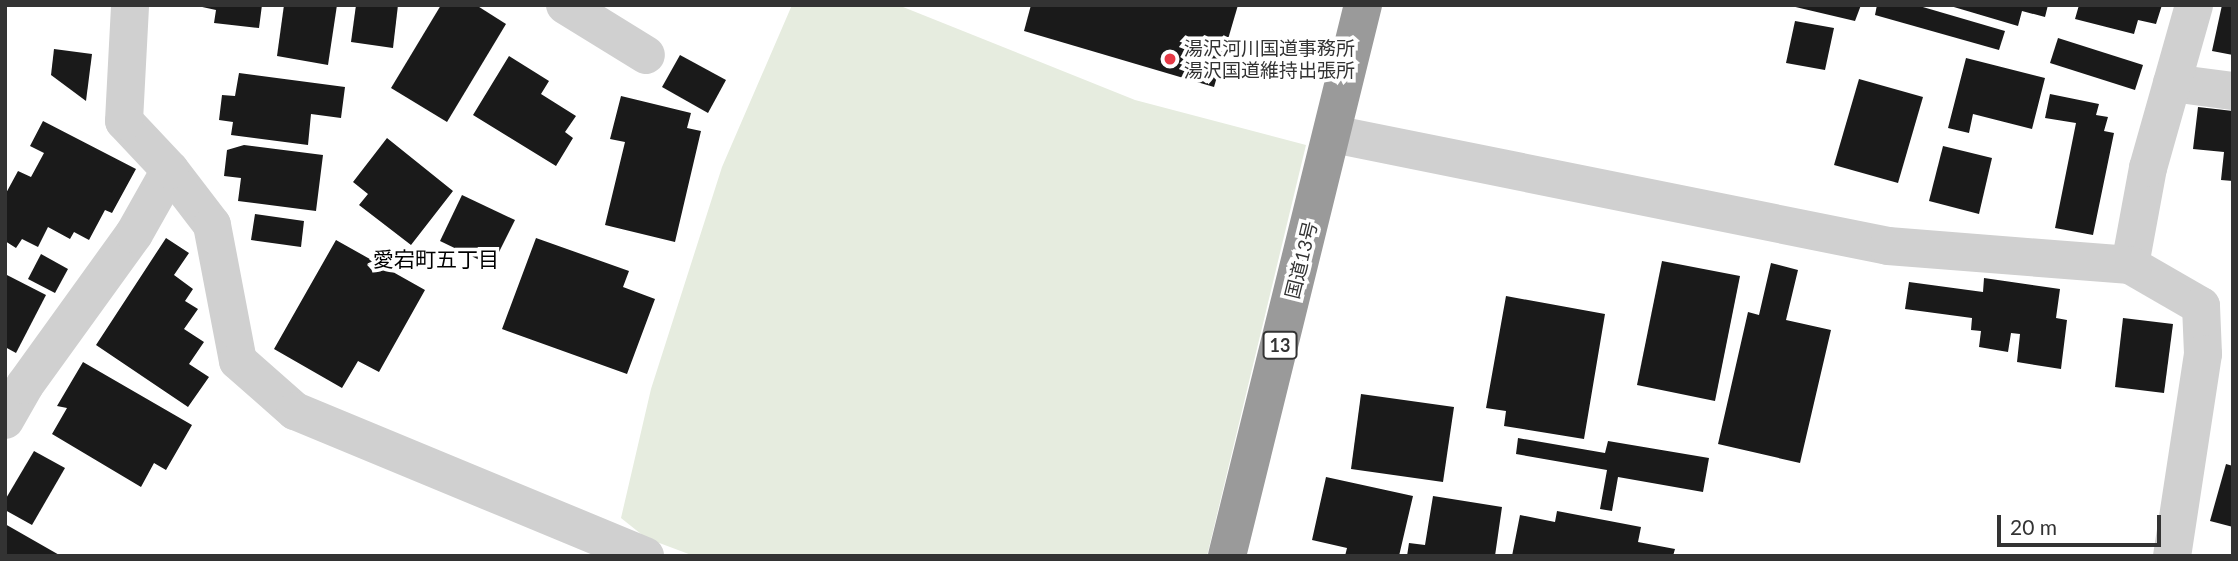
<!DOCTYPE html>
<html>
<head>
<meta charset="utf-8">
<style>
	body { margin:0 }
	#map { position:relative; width:2238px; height:561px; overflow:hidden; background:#fff; font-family:Lato,"Noto Sans JP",sans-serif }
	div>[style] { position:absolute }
	.green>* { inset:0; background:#e6ecdf }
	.building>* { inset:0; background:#1a1a1a }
	.minor>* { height:38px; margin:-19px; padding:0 19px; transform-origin:19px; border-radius:19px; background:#d0d0d0 }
	.highway>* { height:38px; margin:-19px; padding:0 19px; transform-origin:19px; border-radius:19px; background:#9a9a9a }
	.dots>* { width:19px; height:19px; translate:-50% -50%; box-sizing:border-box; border:4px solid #fff; border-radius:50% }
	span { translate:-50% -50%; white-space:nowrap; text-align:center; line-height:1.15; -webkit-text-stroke:7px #fff; paint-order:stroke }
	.shield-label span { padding:2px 5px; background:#fff; border:2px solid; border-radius:5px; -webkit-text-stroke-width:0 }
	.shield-label { font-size:18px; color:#333; font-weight:700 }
	.poi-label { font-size:19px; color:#333 }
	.left { translate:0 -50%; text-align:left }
	.street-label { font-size:19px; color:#333 }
	.neighbourhood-label { font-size:21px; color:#000 }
	.frame { position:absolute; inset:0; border:7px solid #333; pointer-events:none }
	.scale { position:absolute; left:1997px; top:515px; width:164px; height:32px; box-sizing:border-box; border:4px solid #333; border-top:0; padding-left:9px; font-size:21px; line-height:24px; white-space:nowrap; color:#333; -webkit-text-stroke:5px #fff; paint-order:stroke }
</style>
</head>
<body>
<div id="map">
	<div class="green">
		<i style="clip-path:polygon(792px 5px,898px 5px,1135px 100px,1306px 145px,1207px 556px,694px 556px,646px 538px,621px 518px,651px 389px,722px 167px)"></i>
	</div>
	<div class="building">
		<i style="clip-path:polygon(193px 5px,262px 5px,259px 28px,214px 23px,216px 10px)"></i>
		<i style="clip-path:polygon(284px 5px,337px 5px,328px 65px,277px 56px)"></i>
		<i style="clip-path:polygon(356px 5px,398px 5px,393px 48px,351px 42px)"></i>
		<i style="clip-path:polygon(441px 5px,476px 5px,506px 24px,447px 122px,391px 88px)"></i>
		<i style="clip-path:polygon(1031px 5px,1238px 5px,1214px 87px,1024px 31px)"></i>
		<i style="clip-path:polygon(1787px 5px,1861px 5px,1855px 21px)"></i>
		<i style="clip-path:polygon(1877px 5px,1916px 5px,2005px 31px,1999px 50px,1875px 15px)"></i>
		<i style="clip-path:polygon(1947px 5px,2048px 5px,2045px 17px,2022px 11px,2018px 26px)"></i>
		<i style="clip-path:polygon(2079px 5px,2162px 5px,2156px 24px,2138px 20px,2134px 34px,2075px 19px)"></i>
		<i style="clip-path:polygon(2222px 5px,2233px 5px,2233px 55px,2212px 51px)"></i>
		<i style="clip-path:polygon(1795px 21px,1834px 28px,1825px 70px,1786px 63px)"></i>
		<i style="clip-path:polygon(2058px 38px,2143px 65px,2135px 90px,2050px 63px)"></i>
		<i style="clip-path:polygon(54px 49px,92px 54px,86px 101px,51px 75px)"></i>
		<i style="clip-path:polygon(680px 55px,726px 80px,708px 113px,662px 87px)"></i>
		<i style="clip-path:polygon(509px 56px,549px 81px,541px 94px,576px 116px,565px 132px,573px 138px,556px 166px,473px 115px)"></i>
		<i style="clip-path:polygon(1966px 58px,2045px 78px,2032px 129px,1973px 114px,1969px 133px,1948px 128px)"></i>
		<i style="clip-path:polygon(239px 73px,345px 87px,341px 118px,311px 114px,308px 145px,231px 135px,233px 122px,219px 120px,222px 95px,235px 96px)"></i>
		<i style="clip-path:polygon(1859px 79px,1923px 97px,1898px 183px,1834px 165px)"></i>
		<i style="clip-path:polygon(2050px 94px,2099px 104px,2096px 115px,2108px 117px,2104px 131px,2114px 133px,2093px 235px,2055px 228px,2076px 123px,2045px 118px)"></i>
		<i style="clip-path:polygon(621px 96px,691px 113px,687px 128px,701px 131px,675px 242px,605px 225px,625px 142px,610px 139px)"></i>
		<i style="clip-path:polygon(2198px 107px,2233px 111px,2233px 181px,2221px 180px,2224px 152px,2193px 149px)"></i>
		<i style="clip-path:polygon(43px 121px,136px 169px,112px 213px,105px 210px,89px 240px,74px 232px,70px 239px,48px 227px,38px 247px,22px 239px,16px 248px,5px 241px,5px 195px,18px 171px,31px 177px,44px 153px,30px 146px)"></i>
		<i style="clip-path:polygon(387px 138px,453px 191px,411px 245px,359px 205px,368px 194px,353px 182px)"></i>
		<i style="clip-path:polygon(244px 145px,323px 155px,316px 211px,238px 201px,241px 178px,224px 176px,227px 150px)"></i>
		<i style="clip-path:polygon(1943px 146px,1992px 158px,1979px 214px,1929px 201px)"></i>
		<i style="clip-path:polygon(462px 195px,515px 220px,492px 266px,440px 241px)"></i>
		<i style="clip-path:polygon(255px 214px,304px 221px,301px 247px,251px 240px)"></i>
		<i style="clip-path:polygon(166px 238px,189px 253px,174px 275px,193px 289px,185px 301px,198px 309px,184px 329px,204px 342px,189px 364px,209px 377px,188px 407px,96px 345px)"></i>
		<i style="clip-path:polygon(536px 238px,629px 271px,623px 287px,655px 299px,627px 374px,502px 329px)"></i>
		<i style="clip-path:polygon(336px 240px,425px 290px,379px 372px,358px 361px,342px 388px,274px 349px)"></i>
		<i style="clip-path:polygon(41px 254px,68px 269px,55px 293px,28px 279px)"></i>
		<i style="clip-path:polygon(1662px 261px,1740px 276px,1715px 401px,1637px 385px)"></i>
		<i style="clip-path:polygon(1771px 263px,1798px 270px,1786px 320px,1831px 330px,1800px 463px,1718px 444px,1748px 312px,1759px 315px)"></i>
		<i style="clip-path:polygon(5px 274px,46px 295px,16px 353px,5px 347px)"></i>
		<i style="clip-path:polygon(1984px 278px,2060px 289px,2056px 318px,2067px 320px,2061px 369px,2017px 362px,2020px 334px,2011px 333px,2008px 352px,1979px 347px,1981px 331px,1971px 330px,1972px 318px,1905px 309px,1909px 282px,1983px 292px)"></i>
		<i style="clip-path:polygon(1506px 296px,1605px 314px,1584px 439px,1504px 426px,1506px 411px,1486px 408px)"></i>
		<i style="clip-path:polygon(2123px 318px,2173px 324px,2164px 393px,2115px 387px)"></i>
		<i style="clip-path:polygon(83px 362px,192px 425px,166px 470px,154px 463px,141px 487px,52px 434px,67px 408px,57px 406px)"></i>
		<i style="clip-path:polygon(1361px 394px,1454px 407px,1443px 482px,1351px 469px)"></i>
		<i style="clip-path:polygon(1518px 438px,1605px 453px,1608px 441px,1709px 458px,1703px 492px,1618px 477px,1612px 511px,1600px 509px,1607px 470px,1516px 454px)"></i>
		<i style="clip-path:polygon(34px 451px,65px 468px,32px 525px,5px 510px,5px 500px)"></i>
		<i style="clip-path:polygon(2226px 464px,2233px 466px,2233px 527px,2210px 521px)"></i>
		<i style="clip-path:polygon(1326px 477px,1413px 496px,1399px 556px,1345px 556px,1347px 548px,1312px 540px)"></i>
		<i style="clip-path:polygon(1433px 496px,1502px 507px,1495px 556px,1407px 556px,1409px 543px,1425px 545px)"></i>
		<i style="clip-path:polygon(1557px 511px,1641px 527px,1638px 542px,1675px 549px,1673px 556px,1512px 556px,1520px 515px,1555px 522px)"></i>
		<i style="clip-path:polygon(5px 524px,61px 556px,5px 556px)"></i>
	</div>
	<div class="minor">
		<i style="left:565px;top:5px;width:95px;rotate:31.7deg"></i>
		<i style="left:2172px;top:83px;width:62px;rotate:7.5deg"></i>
		<i style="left:1333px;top:134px;width:566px;rotate:11.41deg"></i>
		<i style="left:1888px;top:246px;width:243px;rotate:4.5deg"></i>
		<i style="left:2130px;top:265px;width:99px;rotate:-79.5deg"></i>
		<i style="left:2148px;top:168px;width:169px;rotate:-74.2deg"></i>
		<i style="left:170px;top:170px;width:69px;rotate:52.6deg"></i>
		<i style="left:212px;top:225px;width:138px;rotate:79.2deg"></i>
		<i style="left:238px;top:361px;width:76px;rotate:41.3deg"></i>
		<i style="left:295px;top:411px;width:379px;rotate:22.5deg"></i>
		<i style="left:2130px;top:265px;width:82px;rotate:30deg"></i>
		<i style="left:2201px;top:306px;width:48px;rotate:87.6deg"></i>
		<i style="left:2203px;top:354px;width:204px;rotate:98.7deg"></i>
		<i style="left:5px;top:420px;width:40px;rotate:-60.3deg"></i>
		<i style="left:25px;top:385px;width:186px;rotate:-54.2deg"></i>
		<i style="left:134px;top:234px;width:73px;rotate:-60.6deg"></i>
		<i style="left:170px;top:170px;width:67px;rotate:-133.2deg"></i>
		<i style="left:124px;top:121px;width:116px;rotate:-87deg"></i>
	</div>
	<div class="highway">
		<i style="left:1227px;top:556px;width:568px;rotate:-76.14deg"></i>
	</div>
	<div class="dots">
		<i style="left:1170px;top:59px;background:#e63946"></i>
	</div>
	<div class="shield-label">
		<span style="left:1280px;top:345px">13</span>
	</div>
	<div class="poi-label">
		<span class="left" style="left:1184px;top:59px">湯沢河川国道事務所<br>湯沢国道維持出張所</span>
	</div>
	<div class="street-label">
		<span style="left:1301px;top:260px;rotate:-76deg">国道13号</span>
	</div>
	<div class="neighbourhood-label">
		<span style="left:436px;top:259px">愛宕町五丁目</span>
	</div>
	<div class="frame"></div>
	<div class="scale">20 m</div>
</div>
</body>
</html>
